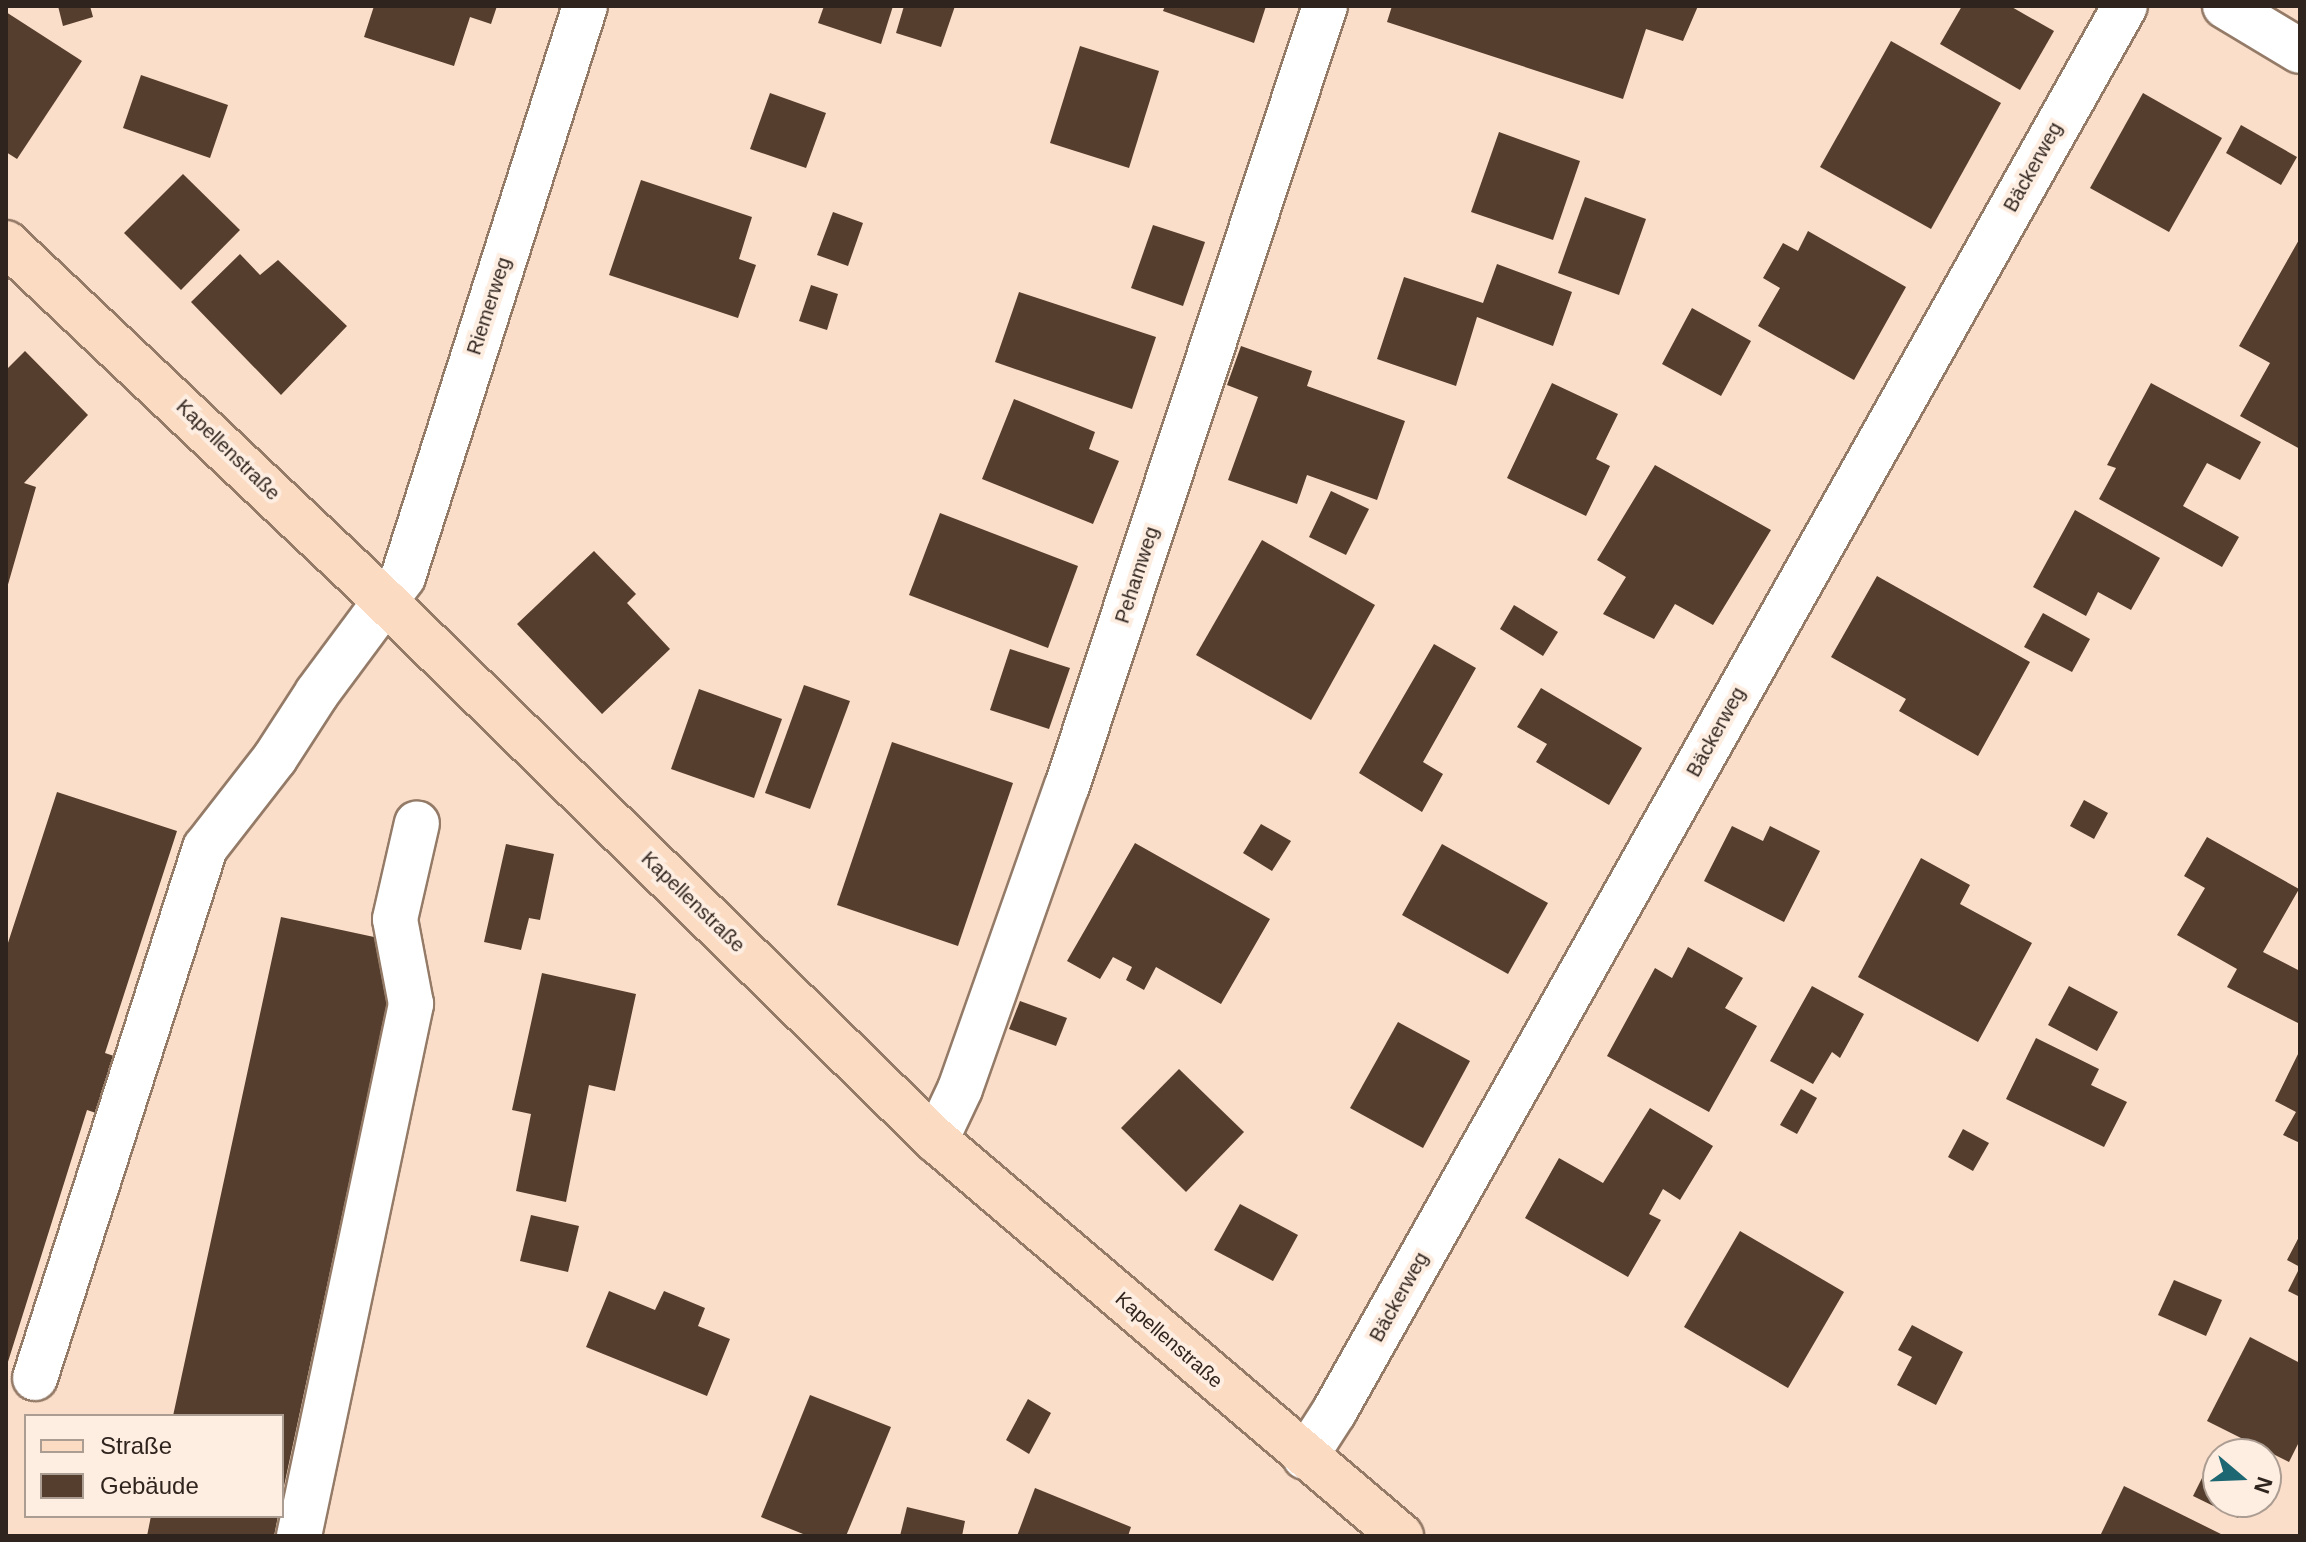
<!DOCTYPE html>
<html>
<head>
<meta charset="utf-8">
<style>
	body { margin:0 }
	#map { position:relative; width:2306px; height:1542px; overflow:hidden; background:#fadec9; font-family:Arial,sans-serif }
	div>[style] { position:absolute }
	.building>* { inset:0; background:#553e2d }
	.roads { filter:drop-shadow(2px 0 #947b68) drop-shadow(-2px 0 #947b68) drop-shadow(0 2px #947b68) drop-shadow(0 -2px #947b68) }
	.minor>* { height:44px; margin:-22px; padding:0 22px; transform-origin:22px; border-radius:22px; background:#fff }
	.major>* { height:44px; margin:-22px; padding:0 22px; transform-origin:22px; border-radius:22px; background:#fbdbc2 }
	span { translate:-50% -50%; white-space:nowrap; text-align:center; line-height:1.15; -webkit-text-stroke:8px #feede1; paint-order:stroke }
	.street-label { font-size:20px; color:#30251e }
	.frame { position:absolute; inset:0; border:8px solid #30251e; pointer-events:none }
	.legend { position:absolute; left:24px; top:1414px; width:260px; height:104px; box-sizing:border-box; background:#feede1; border:2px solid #ac9d93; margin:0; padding:10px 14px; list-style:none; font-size:24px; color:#30251e }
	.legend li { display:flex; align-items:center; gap:16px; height:40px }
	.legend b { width:40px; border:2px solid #ac9d93 }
	.north { position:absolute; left:2202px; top:1438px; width:80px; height:80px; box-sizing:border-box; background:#feede1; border:2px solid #ac9d93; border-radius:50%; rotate:109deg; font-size:22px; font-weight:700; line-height:32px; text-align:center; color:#30251e }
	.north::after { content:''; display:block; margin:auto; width:28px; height:36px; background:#1d6772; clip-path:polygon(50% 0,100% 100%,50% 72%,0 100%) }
</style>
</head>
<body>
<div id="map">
	<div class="building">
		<i style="clip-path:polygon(58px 6px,90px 6px,93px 17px,63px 26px)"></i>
		<i style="clip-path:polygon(374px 6px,497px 6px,491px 24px,470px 17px,454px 66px,364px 37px)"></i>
		<i style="clip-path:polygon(824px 6px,893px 6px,881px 44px,818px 23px)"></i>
		<i style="clip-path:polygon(904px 6px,955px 6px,941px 47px,896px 33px)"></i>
		<i style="clip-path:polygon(1165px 6px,1266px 6px,1254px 43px,1163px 11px)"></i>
		<i style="clip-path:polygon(1392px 6px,1698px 6px,1683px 41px,1646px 29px,1623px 99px,1387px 22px)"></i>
		<i style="clip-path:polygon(1962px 6px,2010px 6px,2054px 31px,2020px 90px,1940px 44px)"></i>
		<i style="clip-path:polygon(6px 12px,82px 61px,17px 159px,6px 152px)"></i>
		<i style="clip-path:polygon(1891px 41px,2001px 103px,1931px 229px,1820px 167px)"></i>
		<i style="clip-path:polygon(1080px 46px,1159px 71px,1129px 168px,1050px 143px)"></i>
		<i style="clip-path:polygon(141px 75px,228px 105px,210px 158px,123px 128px)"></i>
		<i style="clip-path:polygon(770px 93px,826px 113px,806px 168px,750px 149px)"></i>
		<i style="clip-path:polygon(2143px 93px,2222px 138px,2169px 232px,2090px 188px)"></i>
		<i style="clip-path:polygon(2241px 125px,2297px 157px,2281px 185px,2226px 153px)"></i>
		<i style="clip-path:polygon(1499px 132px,1580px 161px,1553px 240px,1471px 212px)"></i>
		<i style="clip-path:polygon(183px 174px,240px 230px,181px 290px,124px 233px)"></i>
		<i style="clip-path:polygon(641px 180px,752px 217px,739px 259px,756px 265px,738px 318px,609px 275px)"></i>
		<i style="clip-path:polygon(1585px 197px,1646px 219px,1619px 295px,1558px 273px)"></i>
		<i style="clip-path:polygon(833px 212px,863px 223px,848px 266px,817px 255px)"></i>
		<i style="clip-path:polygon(1153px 225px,1205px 242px,1183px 306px,1131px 288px)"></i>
		<i style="clip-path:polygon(1808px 231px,1906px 287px,1854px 380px,1758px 326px,1780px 288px,1763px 278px,1783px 243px,1798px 251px)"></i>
		<i style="clip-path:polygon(2300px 238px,2300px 449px,2240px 416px,2270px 363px,2239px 346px)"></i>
		<i style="clip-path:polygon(240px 254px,260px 275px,278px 260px,347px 326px,281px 395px,191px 302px)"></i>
		<i style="clip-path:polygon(1497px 264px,1572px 292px,1553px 346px,1477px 317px,1456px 386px,1377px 359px,1404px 277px,1483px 303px)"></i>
		<i style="clip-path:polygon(811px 285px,838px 294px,827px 330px,799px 321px)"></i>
		<i style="clip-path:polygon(1019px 292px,1156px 337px,1132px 409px,995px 362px)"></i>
		<i style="clip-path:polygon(1692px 308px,1751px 341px,1721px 396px,1662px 364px)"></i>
		<i style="clip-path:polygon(1241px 346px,1312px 371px,1307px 386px,1405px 421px,1377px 500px,1307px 475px,1297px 504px,1228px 480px,1258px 397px,1227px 385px)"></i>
		<i style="clip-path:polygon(25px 351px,88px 415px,24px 483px,36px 487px,7px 588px,6px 370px)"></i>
		<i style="clip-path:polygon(1552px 383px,1618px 414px,1596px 459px,1610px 466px,1586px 516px,1507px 478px)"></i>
		<i style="clip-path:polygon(2151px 383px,2261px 442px,2240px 480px,2207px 463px,2183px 506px,2239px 537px,2222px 567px,2099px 499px,2116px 468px,2107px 465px)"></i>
		<i style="clip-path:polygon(1014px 399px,1095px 432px,1089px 449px,1119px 461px,1093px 524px,982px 479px)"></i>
		<i style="clip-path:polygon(1655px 465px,1771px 530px,1713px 625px,1675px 604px,1654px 639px,1603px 614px,1626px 577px,1597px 560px)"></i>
		<i style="clip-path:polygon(1331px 491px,1369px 509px,1346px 555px,1309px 537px)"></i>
		<i style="clip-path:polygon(2075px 510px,2160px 558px,2131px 610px,2098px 592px,2086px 616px,2033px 587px)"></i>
		<i style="clip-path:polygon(940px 513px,1078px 566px,1048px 648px,909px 595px)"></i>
		<i style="clip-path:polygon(1262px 540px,1375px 605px,1311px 720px,1196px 655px)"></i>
		<i style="clip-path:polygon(594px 551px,636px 594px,627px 603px,670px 649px,602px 714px,517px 624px)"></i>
		<i style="clip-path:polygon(1877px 576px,2030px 662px,1978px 756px,1899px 711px,1906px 699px,1831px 657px)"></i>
		<i style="clip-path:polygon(1514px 605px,1558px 632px,1543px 656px,1500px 629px)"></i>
		<i style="clip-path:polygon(2043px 613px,2090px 639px,2072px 672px,2024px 647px)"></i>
		<i style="clip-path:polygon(1434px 644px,1476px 668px,1423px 762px,1443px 774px,1422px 812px,1359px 773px)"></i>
		<i style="clip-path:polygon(1010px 649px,1070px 668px,1049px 729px,990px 710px)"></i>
		<i style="clip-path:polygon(804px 685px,850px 701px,810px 809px,765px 793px)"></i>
		<i style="clip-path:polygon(1541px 688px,1642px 748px,1609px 805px,1536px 762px,1547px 744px,1517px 727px)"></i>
		<i style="clip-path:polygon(699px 689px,782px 719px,754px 798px,671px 769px)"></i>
		<i style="clip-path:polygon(892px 742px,1013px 783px,958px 946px,837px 905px)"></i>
		<i style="clip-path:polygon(57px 792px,177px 831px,105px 1053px,126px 1060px,108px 1117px,87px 1110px,7px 1365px,6px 949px)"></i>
		<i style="clip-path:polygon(2084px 800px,2108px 813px,2094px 839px,2070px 826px)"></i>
		<i style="clip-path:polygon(1261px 824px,1291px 841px,1272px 871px,1243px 853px)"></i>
		<i style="clip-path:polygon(1732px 826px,1763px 841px,1770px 826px,1820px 851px,1784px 922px,1704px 881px)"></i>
		<i style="clip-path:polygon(2207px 837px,2299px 889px,2263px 952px,2300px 971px,2300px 1024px,2227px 987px,2237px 969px,2177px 935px,2205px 888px,2184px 876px)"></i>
		<i style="clip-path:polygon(1135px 843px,1270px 919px,1221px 1004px,1156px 967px,1144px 990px,1126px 980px,1132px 967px,1113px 957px,1100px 979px,1067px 961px)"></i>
		<i style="clip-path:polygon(506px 844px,554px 854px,540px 920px,529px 918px,521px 950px,484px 942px)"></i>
		<i style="clip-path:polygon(1442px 844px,1548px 903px,1508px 974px,1402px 915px)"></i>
		<i style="clip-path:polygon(1921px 858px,1970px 885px,1960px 904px,2032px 943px,1978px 1042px,1858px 977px)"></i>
		<i style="clip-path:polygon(281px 917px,388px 940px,396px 968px,359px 1143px,374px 1146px,364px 1195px,347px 1192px,283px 1491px,282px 1416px,173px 1416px)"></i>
		<i style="clip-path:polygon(1688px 947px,1743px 978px,1725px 1008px,1757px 1026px,1709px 1112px,1607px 1056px,1655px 968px,1672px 978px)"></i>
		<i style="clip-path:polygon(542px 973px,636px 994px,615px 1091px,589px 1085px,566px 1202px,516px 1191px,531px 1114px,512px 1110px)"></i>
		<i style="clip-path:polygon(1812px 986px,1864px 1014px,1840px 1058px,1832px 1052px,1813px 1084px,1770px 1061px)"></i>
		<i style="clip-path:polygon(2069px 986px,2118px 1012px,2097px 1051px,2048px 1025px)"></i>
		<i style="clip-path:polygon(1020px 1001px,1067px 1018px,1056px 1046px,1009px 1029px)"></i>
		<i style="clip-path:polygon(1398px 1022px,1470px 1061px,1423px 1148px,1350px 1108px)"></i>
		<i style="clip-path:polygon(2036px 1038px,2099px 1069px,2091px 1085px,2127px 1102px,2104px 1147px,2006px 1099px)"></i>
		<i style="clip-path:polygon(2300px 1050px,2300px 1143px,2283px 1135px,2296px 1112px,2275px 1101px)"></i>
		<i style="clip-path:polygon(1179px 1069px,1244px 1132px,1186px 1192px,1121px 1128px)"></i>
		<i style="clip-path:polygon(1801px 1089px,1817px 1098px,1797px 1134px,1780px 1125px)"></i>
		<i style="clip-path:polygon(1650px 1108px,1713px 1146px,1680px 1200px,1663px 1189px,1649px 1214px,1661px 1220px,1628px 1277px,1525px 1218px,1559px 1158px,1603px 1183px)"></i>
		<i style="clip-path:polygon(1963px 1129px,1989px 1143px,1973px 1171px,1948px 1157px)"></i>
		<i style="clip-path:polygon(1240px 1204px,1298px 1235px,1273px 1281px,1214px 1250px)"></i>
		<i style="clip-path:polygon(531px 1215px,579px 1226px,568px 1272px,520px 1261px)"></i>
		<i style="clip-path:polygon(1740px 1231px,1844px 1292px,1788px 1388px,1684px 1327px)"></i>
		<i style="clip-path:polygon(2300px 1235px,2300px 1297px,2288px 1291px,2300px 1267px,2287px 1260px)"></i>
		<i style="clip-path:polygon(2174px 1280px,2222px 1300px,2206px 1336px,2158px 1315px)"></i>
		<i style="clip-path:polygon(609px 1291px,655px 1310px,664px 1291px,705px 1308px,698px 1326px,730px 1339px,707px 1396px,586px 1347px)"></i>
		<i style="clip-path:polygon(1912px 1325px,1963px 1352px,1936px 1405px,1897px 1385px,1912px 1357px,1898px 1350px)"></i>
		<i style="clip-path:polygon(2250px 1337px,2300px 1363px,2300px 1440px,2289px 1462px,2207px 1421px)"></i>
		<i style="clip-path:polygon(810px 1395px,891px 1427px,846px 1536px,808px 1536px,761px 1517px)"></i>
		<i style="clip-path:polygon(1028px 1399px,1051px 1413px,1029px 1454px,1006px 1440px)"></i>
		<i style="clip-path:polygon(2208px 1466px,2218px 1471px,2218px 1502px,2246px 1502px,2238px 1518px,2193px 1496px)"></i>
		<i style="clip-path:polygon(2124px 1486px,2225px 1536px,2100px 1536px)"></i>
		<i style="clip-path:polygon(1035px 1488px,1131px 1527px,1128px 1536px,1017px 1536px)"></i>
		<i style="clip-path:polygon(907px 1507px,965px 1521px,962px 1536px,900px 1536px)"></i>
		<i style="clip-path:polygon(151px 1516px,278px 1516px,274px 1536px,147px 1536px)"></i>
	</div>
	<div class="roads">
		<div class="minor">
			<i style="left:2225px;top:6px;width:87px;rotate:31deg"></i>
			<i style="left:936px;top:1140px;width:56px;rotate:-64.8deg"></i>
			<i style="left:960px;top:1089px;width:321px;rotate:-70.6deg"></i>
			<i style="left:1067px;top:786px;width:822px;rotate:-71.7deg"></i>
			<i style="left:35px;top:1378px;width:557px;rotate:-72.22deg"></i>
			<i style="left:205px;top:848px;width:114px;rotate:-52.1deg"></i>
			<i style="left:275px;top:758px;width:77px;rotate:-57.1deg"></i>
			<i style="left:317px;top:693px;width:144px;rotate:-53.4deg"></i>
			<i style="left:403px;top:577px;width:599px;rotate:-72.32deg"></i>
			<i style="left:1305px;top:1457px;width:54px;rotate:-57.2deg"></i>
			<i style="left:1334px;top:1412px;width:1613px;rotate:-60.64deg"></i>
			<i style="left:299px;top:1536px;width:544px;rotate:-78.11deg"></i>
			<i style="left:411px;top:1004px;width:86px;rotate:-100.7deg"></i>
			<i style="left:395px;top:919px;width:98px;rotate:-77.1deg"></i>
		</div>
		<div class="major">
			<i style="left:6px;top:243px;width:524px;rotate:43.38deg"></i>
			<i style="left:387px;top:603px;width:768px;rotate:44.37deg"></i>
			<i style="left:936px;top:1140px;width:611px;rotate:40.42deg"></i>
		</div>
	</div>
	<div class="street-label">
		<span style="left:2033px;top:167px;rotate:-61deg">Bäckerweg</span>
		<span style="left:489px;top:306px;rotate:-72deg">Riemerweg</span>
		<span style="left:228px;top:450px;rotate:44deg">Kapellenstraße</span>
		<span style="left:1137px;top:575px;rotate:-72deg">Pehamweg</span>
		<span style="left:1716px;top:732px;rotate:-61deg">Bäckerweg</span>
		<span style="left:693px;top:902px;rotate:44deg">Kapellenstraße</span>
		<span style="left:1399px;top:1297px;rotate:-61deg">Bäckerweg</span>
		<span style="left:1169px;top:1340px;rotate:41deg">Kapellenstraße</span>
	</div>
	<div class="frame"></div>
	<ul class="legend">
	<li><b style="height:10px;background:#fbdbc2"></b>Straße</li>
	<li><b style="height:22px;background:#553e2d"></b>Gebäude</li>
	</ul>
	<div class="north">N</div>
</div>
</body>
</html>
